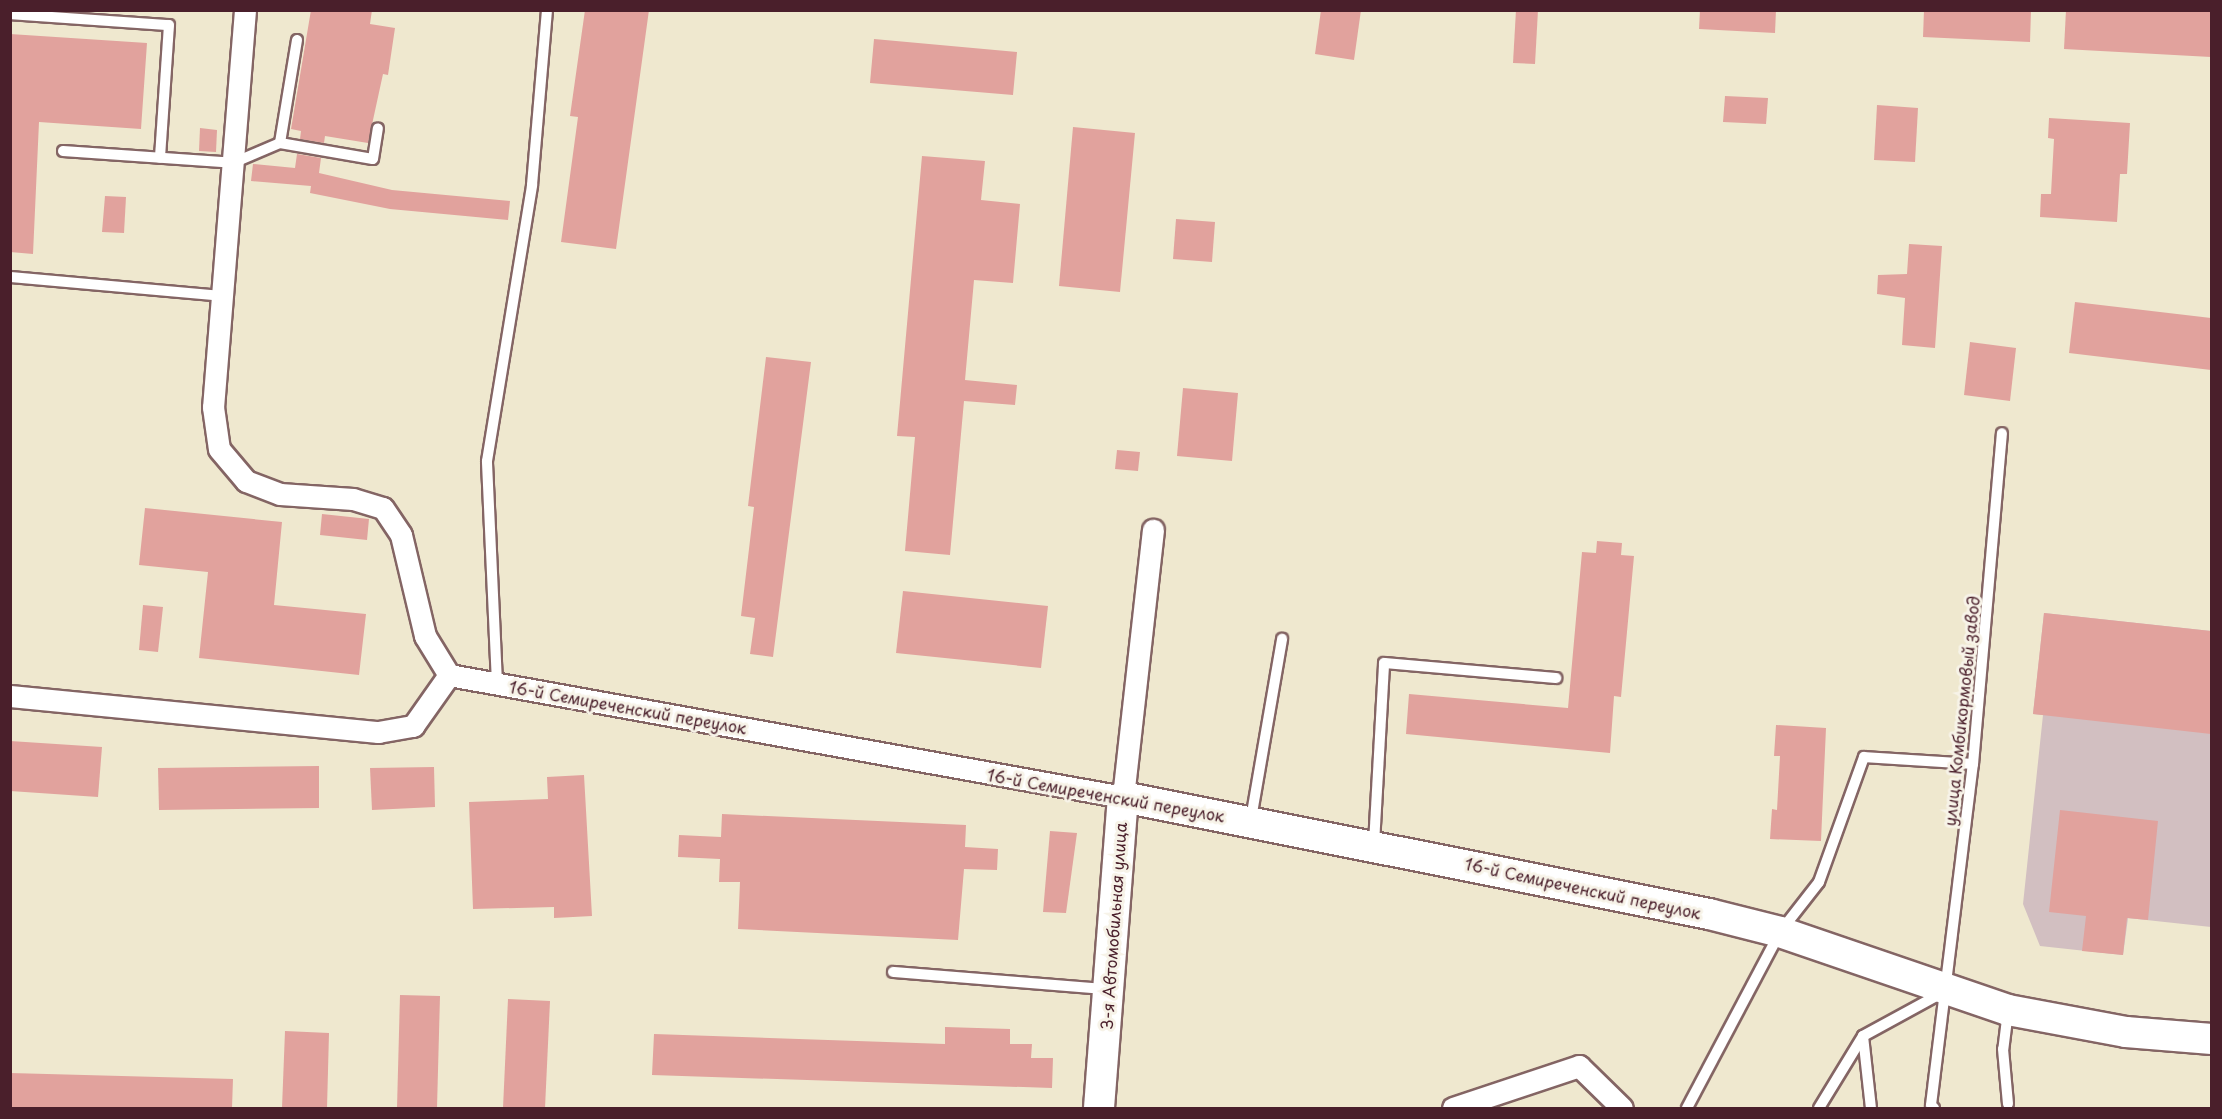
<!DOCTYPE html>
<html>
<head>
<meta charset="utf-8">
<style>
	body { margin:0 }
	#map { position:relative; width:2222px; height:1119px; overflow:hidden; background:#efe8cf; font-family:"Playpen Sans",sans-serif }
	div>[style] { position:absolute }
	.industrial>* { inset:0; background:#d2bfc1 }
	.building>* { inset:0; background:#e1a29d }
	.roads { filter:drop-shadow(2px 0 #846564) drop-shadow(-2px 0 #846564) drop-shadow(0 2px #846564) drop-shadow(0 -2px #846564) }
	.lane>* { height:10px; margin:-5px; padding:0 5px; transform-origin:5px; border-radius:5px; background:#fff }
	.street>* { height:21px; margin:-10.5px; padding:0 10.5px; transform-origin:10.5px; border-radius:10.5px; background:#fff }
	.secondary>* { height:30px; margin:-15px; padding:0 15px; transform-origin:15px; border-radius:15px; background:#fff }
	span { translate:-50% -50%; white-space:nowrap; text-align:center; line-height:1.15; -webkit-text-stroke:6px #f7f3e8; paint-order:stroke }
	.street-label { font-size:16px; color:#4a1f2b }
	.frame { position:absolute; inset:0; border:12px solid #4a1f2b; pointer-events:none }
</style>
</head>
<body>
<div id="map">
	<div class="industrial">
		<i style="clip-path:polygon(2044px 613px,2211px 631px,2211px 927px,2128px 918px,2123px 955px,2040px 946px,2023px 904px,2043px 715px,2033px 714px)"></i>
	</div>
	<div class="building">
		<i style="clip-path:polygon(311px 10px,372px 10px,370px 24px,395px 28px,388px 75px,383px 74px,368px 143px,325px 136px,324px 143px,300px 139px,301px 131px,291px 129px)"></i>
		<i style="clip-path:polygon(585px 10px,649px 10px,616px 249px,561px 242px,578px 117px,570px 116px)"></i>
		<i style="clip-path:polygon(1321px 10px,1361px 10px,1354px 60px,1315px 54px)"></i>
		<i style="clip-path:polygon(1516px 10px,1538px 10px,1535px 64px,1513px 63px)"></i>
		<i style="clip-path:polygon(1700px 10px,1776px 10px,1775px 33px,1699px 29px)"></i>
		<i style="clip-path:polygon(1924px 10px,2031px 10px,2030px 42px,1923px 37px)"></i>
		<i style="clip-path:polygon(2066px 10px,2211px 10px,2211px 57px,2064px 49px)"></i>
		<i style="clip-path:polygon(10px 34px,147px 43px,141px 129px,39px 122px,33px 254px,10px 252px)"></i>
		<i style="clip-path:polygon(874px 39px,1017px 52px,1013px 95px,870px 83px)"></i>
		<i style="clip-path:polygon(1725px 96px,1768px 98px,1766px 124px,1723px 122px)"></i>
		<i style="clip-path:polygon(1877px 105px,1918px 108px,1915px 162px,1874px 160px)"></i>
		<i style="clip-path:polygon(2049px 118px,2130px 123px,2127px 174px,2120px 174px,2117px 222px,2040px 217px,2041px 194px,2051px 194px,2054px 139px,2048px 138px)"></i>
		<i style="clip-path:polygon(1073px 127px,1135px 133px,1120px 292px,1059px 286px)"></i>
		<i style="clip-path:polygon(200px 128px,217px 130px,216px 152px,199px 151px)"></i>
		<i style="clip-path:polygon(297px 154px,321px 158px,319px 173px,392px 190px,510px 201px,508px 220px,390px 209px,310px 193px,311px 186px,251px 181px,253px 164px,295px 168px)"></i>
		<i style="clip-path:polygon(922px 156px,985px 161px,981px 200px,1020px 204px,1013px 283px,974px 280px,965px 380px,1017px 385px,1015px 405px,964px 401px,950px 555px,905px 551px,915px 437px,897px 436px)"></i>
		<i style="clip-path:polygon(105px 196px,126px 197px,124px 233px,102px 232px)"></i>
		<i style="clip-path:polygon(1176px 219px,1215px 222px,1212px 262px,1173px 259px)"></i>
		<i style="clip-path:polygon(1909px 244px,1942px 246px,1935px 348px,1902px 345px,1905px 298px,1877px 294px,1878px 275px,1907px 274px)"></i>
		<i style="clip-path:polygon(2075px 302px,2211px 318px,2211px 370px,2069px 353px)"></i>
		<i style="clip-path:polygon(1970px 342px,2016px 348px,2010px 401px,1964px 395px)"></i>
		<i style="clip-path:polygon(766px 357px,811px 362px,773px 657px,750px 654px,755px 618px,741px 616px,754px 507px,748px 506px)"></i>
		<i style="clip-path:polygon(1183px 388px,1238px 393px,1232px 461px,1177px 456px)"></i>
		<i style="clip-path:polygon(1117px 450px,1140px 452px,1138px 471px,1115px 469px)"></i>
		<i style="clip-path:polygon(145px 508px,282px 522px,274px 605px,366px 614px,359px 675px,199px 658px,208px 572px,139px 565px)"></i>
		<i style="clip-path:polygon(322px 514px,369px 519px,367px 540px,320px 535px)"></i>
		<i style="clip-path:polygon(1597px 541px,1622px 543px,1621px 555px,1634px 556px,1621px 697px,1614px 696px,1610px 753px,1406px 734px,1409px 694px,1568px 708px,1582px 552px,1596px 553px)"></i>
		<i style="clip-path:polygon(903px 591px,1048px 606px,1041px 668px,896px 653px)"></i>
		<i style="clip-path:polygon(143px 605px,163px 607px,158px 652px,139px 650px)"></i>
		<i style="clip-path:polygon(2044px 613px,2211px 631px,2211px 734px,2033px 714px)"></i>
		<i style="clip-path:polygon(1776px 725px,1826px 728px,1821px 841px,1770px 839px,1772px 809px,1777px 810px,1780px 756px,1774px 756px)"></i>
		<i style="clip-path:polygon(10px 741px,102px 747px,98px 797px,10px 791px)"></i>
		<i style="clip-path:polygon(319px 766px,319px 808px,159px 810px,158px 768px)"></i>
		<i style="clip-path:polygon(434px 767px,435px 807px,372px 810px,370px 768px)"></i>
		<i style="clip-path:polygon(584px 775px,592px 916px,554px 918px,554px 907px,473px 909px,469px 802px,548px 799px,547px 777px)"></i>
		<i style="clip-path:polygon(2060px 810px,2158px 821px,2148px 920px,2127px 918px,2123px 955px,2082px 951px,2086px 916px,2049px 912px)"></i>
		<i style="clip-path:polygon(722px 814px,966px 825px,965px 847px,998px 849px,997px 870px,964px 869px,958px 940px,738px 929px,740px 882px,719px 882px,720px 859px,678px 857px,679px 835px,721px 837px)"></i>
		<i style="clip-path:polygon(1050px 831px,1077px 833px,1066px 913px,1043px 912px)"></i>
		<i style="clip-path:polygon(400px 995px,440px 996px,437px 1108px,397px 1108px)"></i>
		<i style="clip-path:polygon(508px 999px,550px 1001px,545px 1108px,503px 1108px)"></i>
		<i style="clip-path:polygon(945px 1027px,1010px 1029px,1010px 1044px,1032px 1044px,1031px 1058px,1053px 1058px,1052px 1088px,652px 1075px,654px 1034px,945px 1044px)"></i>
		<i style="clip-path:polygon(285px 1031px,329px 1033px,327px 1108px,282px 1108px)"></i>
		<i style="clip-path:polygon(10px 1073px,233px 1079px,232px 1108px,10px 1108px)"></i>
	</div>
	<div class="roads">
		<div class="lane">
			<i style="left:10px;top:14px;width:159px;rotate:4deg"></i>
			<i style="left:169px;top:25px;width:133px;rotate:93.9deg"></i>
			<i style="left:297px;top:40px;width:104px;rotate:99.4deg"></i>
			<i style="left:280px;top:143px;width:94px;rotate:9.8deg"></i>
			<i style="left:373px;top:159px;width:31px;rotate:-81deg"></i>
			<i style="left:63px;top:151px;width:170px;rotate:4deg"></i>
			<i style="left:233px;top:163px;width:51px;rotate:-23.1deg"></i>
			<i style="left:10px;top:277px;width:213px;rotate:5.1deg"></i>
			<i style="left:497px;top:683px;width:222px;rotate:-92.6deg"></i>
			<i style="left:487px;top:461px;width:280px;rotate:-80.7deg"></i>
			<i style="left:532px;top:185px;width:176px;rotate:-85.1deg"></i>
			<i style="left:1251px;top:819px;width:183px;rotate:-80.2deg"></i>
			<i style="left:1374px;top:844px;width:181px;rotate:-86.8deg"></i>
			<i style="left:1384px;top:663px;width:173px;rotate:5deg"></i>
			<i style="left:893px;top:972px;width:213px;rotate:4.6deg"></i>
			<i style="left:2008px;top:1011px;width:38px;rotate:97deg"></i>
			<i style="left:2003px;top:1049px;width:55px;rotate:84.8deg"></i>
			<i style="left:1863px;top:1036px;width:72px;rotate:83.7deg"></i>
			<i style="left:1687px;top:1108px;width:199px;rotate:-62.1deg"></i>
			<i style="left:1780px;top:932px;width:63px;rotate:-52deg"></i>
			<i style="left:1819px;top:882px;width:133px;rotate:-70.2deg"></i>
			<i style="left:1864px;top:757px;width:109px;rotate:3.7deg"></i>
			<i style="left:1819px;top:1108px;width:84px;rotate:-58.6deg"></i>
			<i style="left:1863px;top:1036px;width:90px;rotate:-28.6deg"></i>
			<i style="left:1934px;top:1108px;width:4px;rotate:-135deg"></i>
			<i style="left:1931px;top:1105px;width:344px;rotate:-83deg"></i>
			<i style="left:1973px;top:764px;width:332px;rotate:-85deg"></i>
		</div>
		<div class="street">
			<i style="left:245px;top:10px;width:398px;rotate:94.6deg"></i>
			<i style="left:213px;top:407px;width:42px;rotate:81.9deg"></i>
			<i style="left:219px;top:449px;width:42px;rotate:49.8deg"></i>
			<i style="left:246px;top:481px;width:36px;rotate:21deg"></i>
			<i style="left:280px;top:494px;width:73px;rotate:3.9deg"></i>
			<i style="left:353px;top:499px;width:31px;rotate:17deg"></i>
			<i style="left:383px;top:508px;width:32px;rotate:56deg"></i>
			<i style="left:401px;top:535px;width:104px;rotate:76.6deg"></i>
			<i style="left:425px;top:636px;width:46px;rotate:58.4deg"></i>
			<i style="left:10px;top:696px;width:370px;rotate:5.6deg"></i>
			<i style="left:378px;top:732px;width:36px;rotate:-10deg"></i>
			<i style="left:413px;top:726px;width:62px;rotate:-54.8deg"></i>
			<i style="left:449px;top:675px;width:685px;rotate:10.26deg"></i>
			<i style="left:1123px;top:797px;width:269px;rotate:-83.6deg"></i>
			<i style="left:1453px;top:1108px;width:133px;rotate:-18.4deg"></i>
			<i style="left:1579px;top:1066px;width:60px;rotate:44.3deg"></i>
		</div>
		<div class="secondary">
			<i style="left:1099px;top:1108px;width:312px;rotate:-85.6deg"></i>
			<i style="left:1123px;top:797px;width:598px;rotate:11.29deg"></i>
			<i style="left:1709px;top:914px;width:73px;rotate:14.2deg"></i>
			<i style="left:1780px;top:932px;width:241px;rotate:18.9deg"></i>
			<i style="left:2008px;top:1010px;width:120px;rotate:10.6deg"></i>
			<i style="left:2126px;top:1032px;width:86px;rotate:4.7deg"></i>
		</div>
	</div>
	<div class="street-label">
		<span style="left:628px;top:707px;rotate:10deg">16-й Семиреченский переулок</span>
		<span style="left:1961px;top:711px;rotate:-84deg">улица Комбикормовый завод</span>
		<span style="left:1106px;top:795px;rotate:10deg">16-й Семиреченский переулок</span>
		<span style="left:1583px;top:888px;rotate:12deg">16-й Семиреченский переулок</span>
		<span style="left:1113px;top:926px;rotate:-86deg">3-я Автомобильная улица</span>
	</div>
	<div class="frame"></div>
</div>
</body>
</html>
